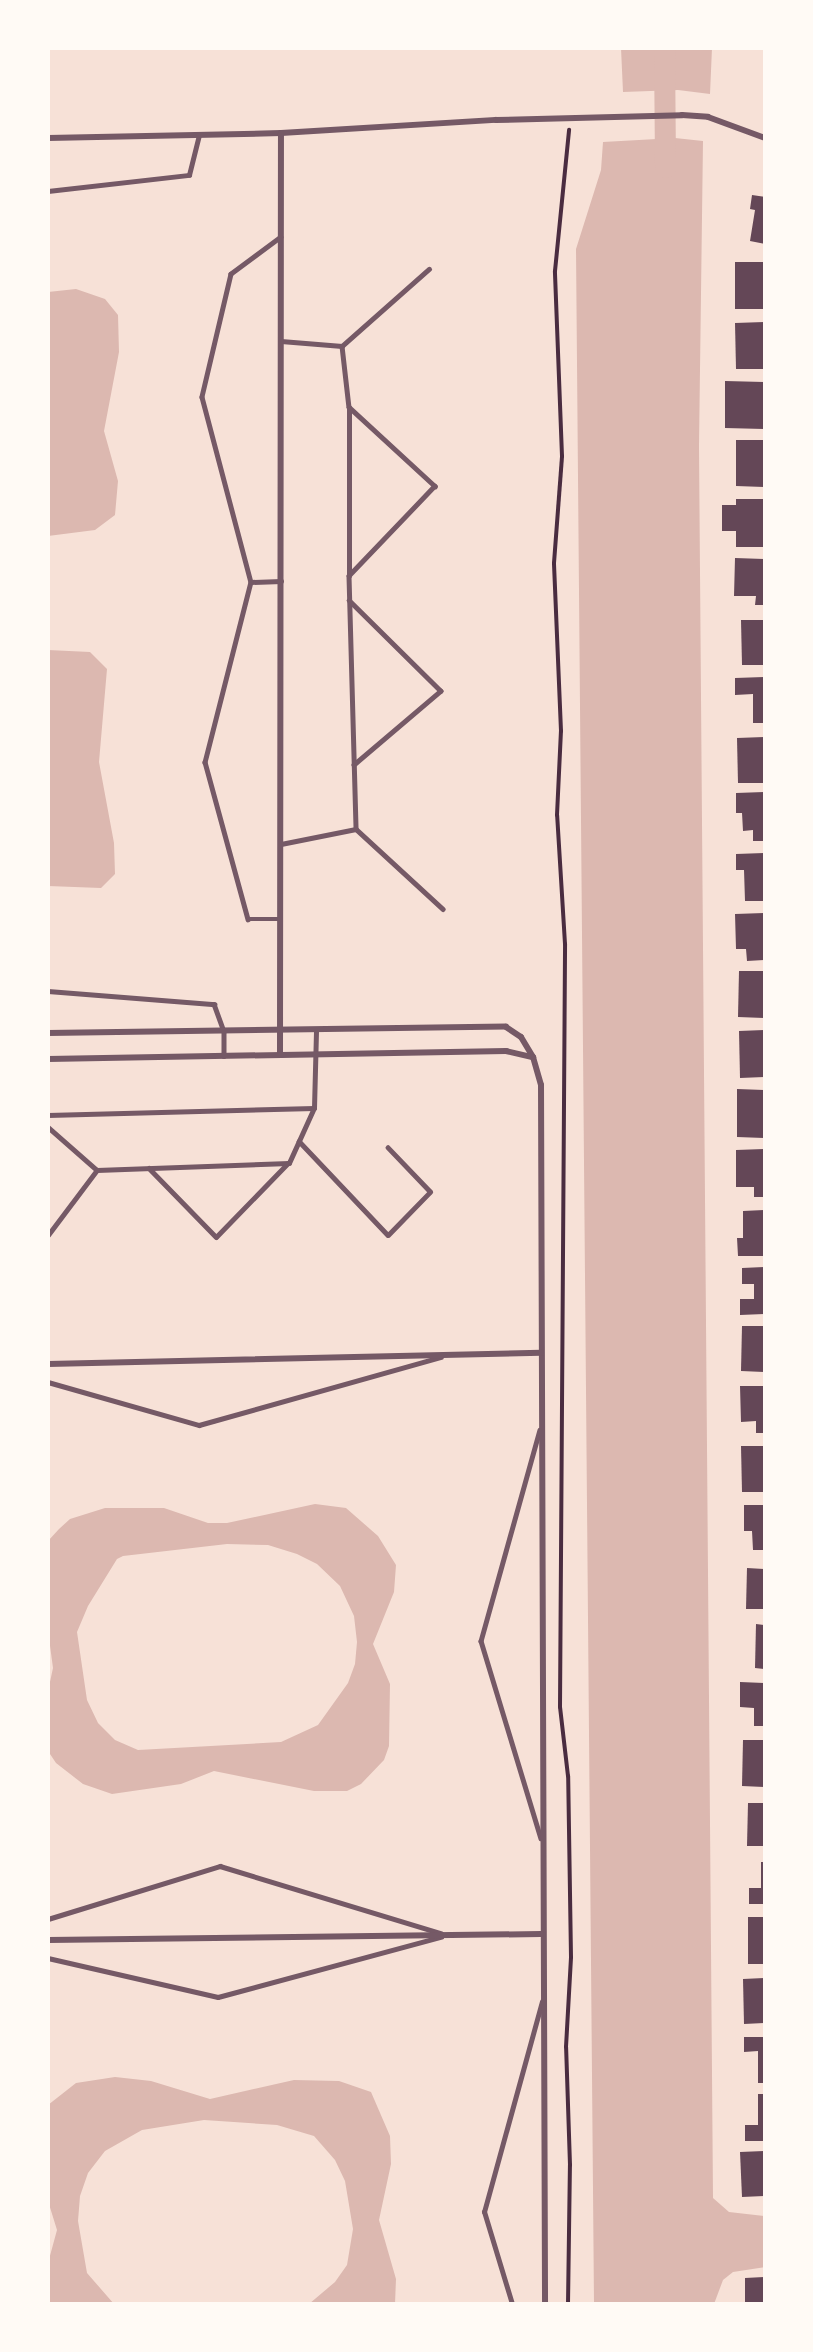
<!DOCTYPE html>
<html>
<head>
<meta charset="utf-8">
<style>
	body { margin:0 }
	#map { position:relative; width:813px; height:2352px; overflow:hidden; background:#f7e1d7; font-family:"Archivo Narrow",sans-serif }
	div>[style] { position:absolute }
	.water>* { inset:0; background:#dcb8b0 }
	.canal>* { height:21px; margin:-10.5px; padding:0 10.5px; transform-origin:10.5px; border-radius:10.5px; background:#dcb8b0 }
	.building>* { inset:0; background:#644757 }
	.path>* { height:4px; margin:-2px; padding:0 2px; transform-origin:2px; border-radius:2px; background:#4a2c40 }
	.service>* { height:4.5px; margin:-2.25px; padding:0 2.25px; transform-origin:2.25px; border-radius:2.25px; background:#755966 }
	.minor>* { height:6px; margin:-3px; padding:0 3px; transform-origin:3px; border-radius:3px; background:#755966 }
	span { translate:-50% -50%; white-space:nowrap; text-align:center; line-height:1.15; -webkit-text-stroke:4.5px #fffaf5; paint-order:stroke }
	.frame { position:absolute; inset:0; border:50px solid #fffaf5; pointer-events:none }
</style>
</head>
<body>
<div id="map">
	<div class="water">
		<i style="clip-path:polygon(621px 48px,712px 48px,710px 94px,678px 90px,623px 92px)"></i>
		<i style="clip-path:polygon(675px 138px,703px 141px,699px 446px,713px 2198px,729px 2212px,765px 2216px,765px 2267px,733px 2272px,723px 2280px,714px 2304px,594px 2304px,576px 249px,601px 170px,603px 142px)"></i>
		<i style="clip-path:polygon(76px 289px,105px 299px,118px 315px,119px 352px,104px 431px,118px 481px,115px 515px,95px 530px,48px 536px,48px 292px)"></i>
		<i style="clip-path:polygon(48px 650px,90px 652px,107px 669px,99px 762px,114px 843px,115px 874px,101px 888px,48px 886px)"></i>
		<i style="clip-path:polygon(evenodd,315px 1504px,346px 1508px,378px 1536px,396px 1565px,394px 1592px,373px 1644px,390px 1684px,389px 1746px,384px 1760px,361px 1784px,347px 1791px,314px 1791px,214px 1771px,181px 1784px,112px 1794px,83px 1784px,56px 1763px,48px 1751px,48px 1691px,53px 1668px,48px 1631px,48px 1541px,59px 1529px,70px 1519px,105px 1508px,164px 1508px,208px 1523px,227px 1523px,315px 1504px,227px 1544px,268px 1545px,297px 1554px,317px 1564px,340px 1586px,354px 1616px,357px 1642px,355px 1664px,348px 1683px,318px 1725px,281px 1742px,138px 1750px,115px 1740px,98px 1723px,87px 1700px,77px 1632px,88px 1606px,117px 1559px,123px 1556px,227px 1544px)"></i>
		<i style="clip-path:polygon(115px 2077px,151px 2081px,210px 2099px,294px 2080px,339px 2081px,371px 2092px,390px 2136px,391px 2164px,379px 2220px,396px 2279px,395px 2304px,309px 2304px,335px 2282px,347px 2265px,353px 2229px,345px 2181px,335px 2160px,314px 2136px,277px 2125px,204px 2120px,142px 2130px,105px 2151px,88px 2173px,80px 2196px,78px 2221px,87px 2273px,114px 2304px,48px 2304px,48px 2263px,57px 2230px,48px 2201px,48px 2105px,76px 2083px)"></i>
	</div>
	<div class="canal">
		<i style="left:664px;top:48px;width:119px;rotate:89.5deg"></i>
	</div>
	<div class="building">
		<i style="clip-path:polygon(752px 195px,765px 197px,765px 244px,750px 241px,755px 210px,750px 209px)"></i>
		<i style="clip-path:polygon(735px 262px,765px 262px,765px 309px,735px 309px)"></i>
		<i style="clip-path:polygon(765px 322px,765px 369px,736px 369px,735px 323px)"></i>
		<i style="clip-path:polygon(725px 381px,765px 382px,765px 429px,725px 428px)"></i>
		<i style="clip-path:polygon(736px 440px,765px 440px,765px 487px,736px 486px)"></i>
		<i style="clip-path:polygon(736px 499px,765px 499px,765px 547px,736px 547px,736px 531px,722px 531px,722px 505px,736px 505px)"></i>
		<i style="clip-path:polygon(735px 558px,765px 559px,765px 605px,755px 605px,756px 596px,734px 596px)"></i>
		<i style="clip-path:polygon(741px 620px,765px 620px,765px 665px,742px 665px)"></i>
		<i style="clip-path:polygon(765px 677px,765px 723px,753px 723px,753px 694px,735px 695px,735px 678px)"></i>
		<i style="clip-path:polygon(765px 737px,765px 783px,738px 783px,737px 738px)"></i>
		<i style="clip-path:polygon(765px 792px,765px 841px,753px 841px,753px 830px,743px 831px,742px 813px,736px 813px,736px 793px)"></i>
		<i style="clip-path:polygon(765px 853px,765px 901px,745px 901px,744px 870px,736px 870px,736px 854px)"></i>
		<i style="clip-path:polygon(765px 913px,765px 960px,747px 961px,746px 949px,736px 949px,735px 914px)"></i>
		<i style="clip-path:polygon(739px 971px,765px 971px,765px 1018px,738px 1017px)"></i>
		<i style="clip-path:polygon(765px 1030px,765px 1077px,740px 1078px,739px 1031px)"></i>
		<i style="clip-path:polygon(737px 1089px,765px 1090px,765px 1138px,737px 1137px)"></i>
		<i style="clip-path:polygon(765px 1149px,765px 1197px,754px 1197px,754px 1187px,736px 1187px,736px 1150px)"></i>
		<i style="clip-path:polygon(765px 1210px,765px 1256px,738px 1256px,737px 1238px,743px 1238px,743px 1211px)"></i>
		<i style="clip-path:polygon(765px 1267px,765px 1314px,740px 1315px,740px 1299px,754px 1299px,754px 1284px,742px 1284px,742px 1268px)"></i>
		<i style="clip-path:polygon(742px 1326px,765px 1326px,765px 1372px,741px 1371px)"></i>
		<i style="clip-path:polygon(740px 1386px,765px 1386px,765px 1433px,756px 1433px,756px 1421px,741px 1422px)"></i>
		<i style="clip-path:polygon(741px 1446px,765px 1446px,765px 1492px,742px 1492px)"></i>
		<i style="clip-path:polygon(744px 1505px,765px 1505px,765px 1550px,753px 1550px,752px 1531px,744px 1531px)"></i>
		<i style="clip-path:polygon(747px 1568px,765px 1569px,765px 1609px,746px 1609px)"></i>
		<i style="clip-path:polygon(756px 1624px,765px 1625px,765px 1669px,755px 1668px)"></i>
		<i style="clip-path:polygon(740px 1682px,765px 1683px,765px 1726px,754px 1726px,754px 1708px,740px 1707px)"></i>
		<i style="clip-path:polygon(743px 1740px,765px 1740px,765px 1787px,742px 1786px)"></i>
		<i style="clip-path:polygon(748px 1803px,765px 1803px,765px 1846px,747px 1846px)"></i>
		<i style="clip-path:polygon(761px 1862px,765px 1862px,765px 1904px,749px 1904px,749px 1888px,761px 1888px)"></i>
		<i style="clip-path:polygon(748px 1917px,765px 1917px,765px 1964px,748px 1964px)"></i>
		<i style="clip-path:polygon(765px 1978px,765px 2023px,744px 2024px,743px 1979px)"></i>
		<i style="clip-path:polygon(744px 2037px,765px 2037px,765px 2083px,758px 2083px,758px 2051px,744px 2052px)"></i>
		<i style="clip-path:polygon(758px 2094px,765px 2094px,765px 2141px,745px 2141px,745px 2125px,758px 2125px)"></i>
		<i style="clip-path:polygon(765px 2151px,765px 2196px,742px 2197px,740px 2152px)"></i>
		<i style="clip-path:polygon(765px 2277px,765px 2304px,745px 2304px,745px 2278px)"></i>
	</div>
	<div class="path">
		<i style="left:568px;top:2304px;width:139px;rotate:-89.2deg"></i>
		<i style="left:570px;top:2165px;width:118px;rotate:-91.9deg"></i>
		<i style="left:566px;top:2047px;width:90px;rotate:-86.8deg"></i>
		<i style="left:571px;top:1957px;width:181px;rotate:-90.9deg"></i>
		<i style="left:568px;top:1776px;width:69px;rotate:-96.6deg"></i>
		<i style="left:560px;top:1707px;width:763px;rotate:-89.62deg"></i>
		<i style="left:565px;top:944px;width:129px;rotate:-93.5deg"></i>
		<i style="left:557px;top:815px;width:84px;rotate:-87.3deg"></i>
		<i style="left:561px;top:731px;width:168px;rotate:-92.4deg"></i>
		<i style="left:554px;top:563px;width:107px;rotate:-85.7deg"></i>
		<i style="left:562px;top:456px;width:185px;rotate:-92.2deg"></i>
		<i style="left:555px;top:271px;width:142px;rotate:-84.3deg"></i>
	</div>
	<div class="service">
		<i style="left:48px;top:191px;width:142px;rotate:-6.5deg"></i>
		<i style="left:189px;top:175px;width:41px;rotate:-76deg"></i>
		<i style="left:281px;top:237px;width:62px;rotate:143.5deg"></i>
		<i style="left:231px;top:274px;width:126px;rotate:103.3deg"></i>
		<i style="left:202px;top:397px;width:191px;rotate:75.2deg"></i>
		<i style="left:251px;top:582px;width:30px;rotate:-2deg"></i>
		<i style="left:281px;top:341px;width:61px;rotate:4.7deg"></i>
		<i style="left:342px;top:346px;width:116px;rotate:-41.5deg"></i>
		<i style="left:342px;top:346px;width:61px;rotate:83.5deg"></i>
		<i style="left:349px;top:407px;width:117px;rotate:42.6deg"></i>
		<i style="left:435px;top:486px;width:124px;rotate:133.7deg"></i>
		<i style="left:349px;top:576px;width:253px;rotate:88.4deg"></i>
		<i style="left:356px;top:829px;width:118px;rotate:42.6deg"></i>
		<i style="left:349px;top:576px;width:168px;rotate:-90deg"></i>
		<i style="left:251px;top:582px;width:186px;rotate:104.3deg"></i>
		<i style="left:205px;top:762px;width:163px;rotate:74.7deg"></i>
		<i style="left:248px;top:919px;width:33px"></i>
		<i style="left:349px;top:600px;width:129px;rotate:44.7deg"></i>
		<i style="left:441px;top:691px;width:114px;rotate:139.6deg"></i>
		<i style="left:281px;top:844px;width:76px;rotate:-11.3deg"></i>
		<i style="left:48px;top:991px;width:167px;rotate:4.5deg"></i>
		<i style="left:214px;top:1004px;width:29px;rotate:70deg"></i>
		<i style="left:224px;top:1031px;width:25px;rotate:90deg"></i>
		<i style="left:48px;top:1115px;width:266px;rotate:-1.5deg"></i>
		<i style="left:314px;top:1108px;width:78px;rotate:-88.5deg"></i>
		<i style="left:48px;top:1127px;width:65px;rotate:41.3deg"></i>
		<i style="left:97px;top:1170px;width:192px;rotate:-2.1deg"></i>
		<i style="left:289px;top:1163px;width:60px;rotate:-65.6deg"></i>
		<i style="left:299px;top:1141px;width:129px;rotate:46.6deg"></i>
		<i style="left:388px;top:1235px;width:60px;rotate:-45.7deg"></i>
		<i style="left:430px;top:1192px;width:61px;rotate:-133.7deg"></i>
		<i style="left:149px;top:1168px;width:96px;rotate:45.8deg"></i>
		<i style="left:216px;top:1237px;width:103px;rotate:-45.8deg"></i>
		<i style="left:48px;top:1235px;width:81px;rotate:-53deg"></i>
		<i style="left:48px;top:1382px;width:157px;rotate:15.9deg"></i>
		<i style="left:199px;top:1425px;width:251px;rotate:-15.7deg"></i>
		<i style="left:540px;top:1430px;width:219px;rotate:105.6deg"></i>
		<i style="left:481px;top:1641px;width:206px;rotate:73.1deg"></i>
		<i style="left:48px;top:1919px;width:180px;rotate:-17.1deg"></i>
		<i style="left:220px;top:1866px;width:231px;rotate:16.9deg"></i>
		<i style="left:48px;top:1958px;width:174px;rotate:12.9deg"></i>
		<i style="left:218px;top:1997px;width:231px;rotate:-15.1deg"></i>
		<i style="left:512px;top:2304px;width:96px;rotate:-106.9deg"></i>
		<i style="left:484px;top:2212px;width:218px;rotate:-74.6deg"></i>
	</div>
	<div class="minor">
		<i style="left:48px;top:138px;width:233px;rotate:-1.2deg"></i>
		<i style="left:281px;top:133px;width:215px;rotate:-3.5deg"></i>
		<i style="left:496px;top:120px;width:186px;rotate:-1.5deg"></i>
		<i style="left:682px;top:115px;width:26px;rotate:4deg"></i>
		<i style="left:708px;top:117px;width:61px;rotate:20.2deg"></i>
		<i style="left:48px;top:1033px;width:458px;rotate:-0.8deg"></i>
		<i style="left:506px;top:1027px;width:18px;rotate:34deg"></i>
		<i style="left:521px;top:1037px;width:23px;rotate:59deg"></i>
		<i style="left:533px;top:1057px;width:29px;rotate:74deg"></i>
		<i style="left:541px;top:1085px;width:1219px;rotate:89.81deg"></i>
		<i style="left:280px;top:1055px;width:922px;rotate:-89.94deg"></i>
		<i style="left:48px;top:1059px;width:458px;rotate:-1deg"></i>
		<i style="left:506px;top:1051px;width:28px;rotate:13deg"></i>
		<i style="left:48px;top:1364px;width:493px;rotate:-1.3deg"></i>
		<i style="left:48px;top:1940px;width:493px;rotate:-0.7deg"></i>
	</div>
	<div class="frame"></div>
</div>
</body>
</html>
